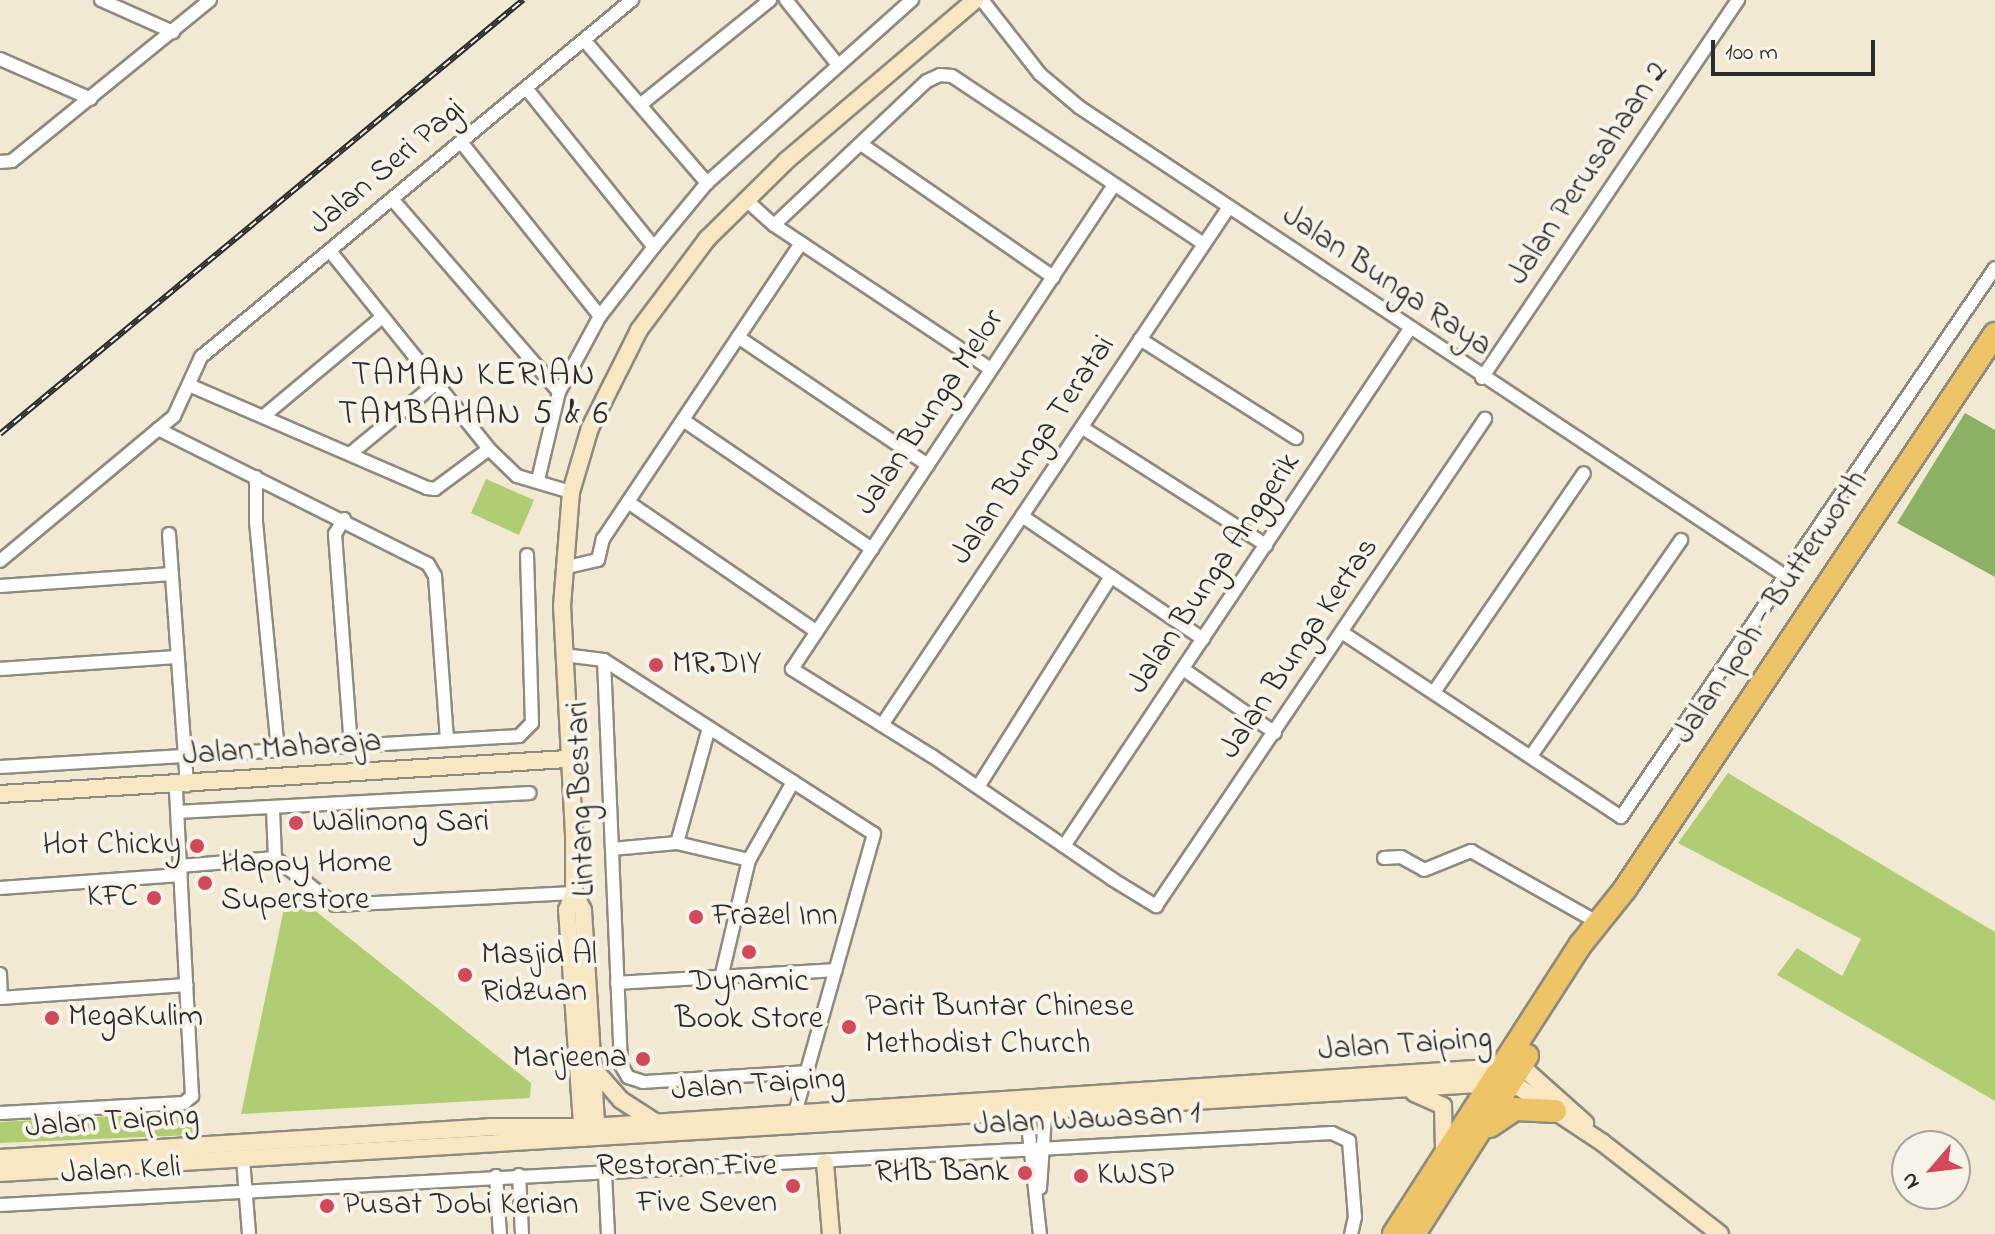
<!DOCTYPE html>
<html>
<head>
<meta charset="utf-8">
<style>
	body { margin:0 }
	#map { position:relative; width:1995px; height:1234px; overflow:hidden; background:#f2e9d3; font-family:"Indie Flower",sans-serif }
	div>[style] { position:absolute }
	.green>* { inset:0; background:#b1cd73 }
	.forest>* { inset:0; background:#8cb065 }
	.roads { filter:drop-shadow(2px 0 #8e8a7f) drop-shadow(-2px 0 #8e8a7f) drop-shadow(0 2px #8e8a7f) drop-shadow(0 -2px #8e8a7f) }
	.street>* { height:12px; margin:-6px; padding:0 6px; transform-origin:6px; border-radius:6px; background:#fff }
	.secondary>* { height:16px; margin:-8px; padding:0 8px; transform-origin:8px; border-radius:8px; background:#f8e7c3 }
	.highway>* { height:22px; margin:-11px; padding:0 11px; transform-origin:11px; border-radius:11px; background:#eec469 }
	.rail>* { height:6px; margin-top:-3px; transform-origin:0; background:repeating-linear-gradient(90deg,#f7f3e8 0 9px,#2b2b2b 0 18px); box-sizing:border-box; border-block:2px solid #2b2b2b }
	.dots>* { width:22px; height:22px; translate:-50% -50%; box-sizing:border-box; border:4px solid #f7f3e8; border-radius:50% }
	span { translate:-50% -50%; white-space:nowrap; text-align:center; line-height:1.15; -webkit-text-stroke:8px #f7f3e8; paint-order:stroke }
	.street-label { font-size:32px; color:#2b2b2b }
	.poi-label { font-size:32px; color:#2b2b2b }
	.left { translate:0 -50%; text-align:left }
	.right { translate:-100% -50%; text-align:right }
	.neighbourhood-label { font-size:34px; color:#2b2b2b; letter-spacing:2px }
	.north { position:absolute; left:1891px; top:1130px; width:80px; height:80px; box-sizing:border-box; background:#f7f3e8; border:2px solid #a5a39c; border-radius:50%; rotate:242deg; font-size:22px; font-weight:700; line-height:32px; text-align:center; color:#2b2b2b }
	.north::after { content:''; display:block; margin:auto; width:28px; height:36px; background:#d1495b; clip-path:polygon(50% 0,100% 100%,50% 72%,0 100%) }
	.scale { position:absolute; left:1711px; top:40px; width:164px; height:36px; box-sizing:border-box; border:4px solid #2b2b2b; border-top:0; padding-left:10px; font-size:24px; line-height:28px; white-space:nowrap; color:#2b2b2b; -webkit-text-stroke:6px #f7f3e8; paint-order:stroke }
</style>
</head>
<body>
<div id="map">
	<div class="green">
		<i style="clip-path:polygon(486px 479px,534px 500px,519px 535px,471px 513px)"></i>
		<i style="clip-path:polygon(1728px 773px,1995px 932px,1995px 1101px,1777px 975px,1797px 948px,1842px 976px,1861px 939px,1678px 843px)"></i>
		<i style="clip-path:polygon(288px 889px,531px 1083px,530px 1098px,241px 1114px)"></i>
		<i style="clip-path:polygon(193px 1112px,193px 1135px,0 1143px,0 1122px)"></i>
	</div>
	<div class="forest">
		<i style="clip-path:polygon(1965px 413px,1995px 430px,1995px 577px,1897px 523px)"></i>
	</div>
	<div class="roads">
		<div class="street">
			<i style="left:101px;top:0;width:79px;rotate:24deg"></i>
			<i style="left:786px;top:0;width:83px;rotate:51.3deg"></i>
			<i style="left:982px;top:0;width:94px;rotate:51.9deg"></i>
			<i style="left:1040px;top:74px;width:51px;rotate:40.2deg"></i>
			<i style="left:1079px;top:107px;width:850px;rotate:33.58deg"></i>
			<i style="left:584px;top:40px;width:189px;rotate:49.3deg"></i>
			<i style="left:0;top:59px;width:99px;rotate:23.7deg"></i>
			<i style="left:526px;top:88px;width:204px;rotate:51.2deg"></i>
			<i style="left:640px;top:105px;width:167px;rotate:-38.9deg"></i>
			<i style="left:461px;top:142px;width:223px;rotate:51.4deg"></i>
			<i style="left:861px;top:144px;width:234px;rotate:34.7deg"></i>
			<i style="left:0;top:162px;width:12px;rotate:-5deg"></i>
			<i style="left:12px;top:161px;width:255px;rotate:-39.1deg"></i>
			<i style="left:1114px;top:185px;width:581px;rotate:123.64deg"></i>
			<i style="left:792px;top:669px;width:165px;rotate:31.9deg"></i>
			<i style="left:932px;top:756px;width:218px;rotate:34.3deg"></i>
			<i style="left:1112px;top:879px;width:52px;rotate:31.5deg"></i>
			<i style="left:1156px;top:906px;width:588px;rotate:-55.96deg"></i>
			<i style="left:392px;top:199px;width:255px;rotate:49.1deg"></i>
			<i style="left:745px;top:199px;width:39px;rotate:42deg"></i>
			<i style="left:774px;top:225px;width:260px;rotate:33.6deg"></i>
			<i style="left:774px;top:225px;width:210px;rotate:-43.3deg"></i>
			<i style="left:927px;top:81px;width:14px;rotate:-25deg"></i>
			<i style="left:940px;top:75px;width:12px;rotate:5deg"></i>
			<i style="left:952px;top:76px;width:303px;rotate:33.7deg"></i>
			<i style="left:330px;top:251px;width:254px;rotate:51.2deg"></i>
			<i style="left:489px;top:449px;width:39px;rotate:44deg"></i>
			<i style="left:517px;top:476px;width:56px;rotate:16.5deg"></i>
			<i style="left:738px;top:337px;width:229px;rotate:34deg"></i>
			<i style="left:1140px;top:339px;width:185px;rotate:32.4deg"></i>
			<i style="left:1482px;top:378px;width:457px;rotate:-55.9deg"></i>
			<i style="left:189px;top:385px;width:259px;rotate:23.4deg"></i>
			<i style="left:427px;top:488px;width:8px;rotate:7deg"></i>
			<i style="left:435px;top:489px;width:67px;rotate:-36.5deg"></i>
			<i style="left:265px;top:415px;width:150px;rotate:-39.9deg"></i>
			<i style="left:683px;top:420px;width:229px;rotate:34.3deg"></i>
			<i style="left:158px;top:429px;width:302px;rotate:26.6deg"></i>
			<i style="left:428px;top:564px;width:14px;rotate:60deg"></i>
			<i style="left:435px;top:576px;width:164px;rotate:85.8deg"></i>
			<i style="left:1086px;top:430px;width:214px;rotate:32.6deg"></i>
			<i style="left:350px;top:454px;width:110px;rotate:-39.5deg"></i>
			<i style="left:256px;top:477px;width:45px;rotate:90deg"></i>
			<i style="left:256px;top:522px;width:229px;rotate:84.5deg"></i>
			<i style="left:538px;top:480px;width:90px;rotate:-76.6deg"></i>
			<i style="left:559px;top:392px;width:86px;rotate:-61.7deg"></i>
			<i style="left:600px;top:316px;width:88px;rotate:-52deg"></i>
			<i style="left:654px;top:247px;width:83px;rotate:-50.4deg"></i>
			<i style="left:707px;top:183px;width:275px;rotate:-41.8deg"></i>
			<i style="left:628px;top:502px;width:229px;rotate:34.5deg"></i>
			<i style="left:1022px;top:516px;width:219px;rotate:34.2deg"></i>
			<i style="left:344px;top:519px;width:17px;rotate:121deg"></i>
			<i style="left:335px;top:534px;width:213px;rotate:85.7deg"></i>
			<i style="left:169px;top:534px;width:252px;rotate:85.9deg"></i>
			<i style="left:0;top:561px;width:226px;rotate:-39.8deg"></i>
			<i style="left:174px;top:416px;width:65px;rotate:-65.4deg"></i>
			<i style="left:201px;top:357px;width:560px;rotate:-39.64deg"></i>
			<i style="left:563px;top:568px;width:36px;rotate:-13deg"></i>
			<i style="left:598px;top:560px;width:22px;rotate:-77deg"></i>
			<i style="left:603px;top:539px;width:356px;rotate:-56.2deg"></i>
			<i style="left:0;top:586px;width:172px;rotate:-4deg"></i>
			<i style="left:1343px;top:633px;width:333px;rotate:33.5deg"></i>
			<i style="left:1621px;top:817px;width:664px;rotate:-55.74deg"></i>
			<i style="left:564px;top:655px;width:40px;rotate:7.1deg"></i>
			<i style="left:604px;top:660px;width:321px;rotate:32.8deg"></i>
			<i style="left:874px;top:834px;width:287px;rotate:105.8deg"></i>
			<i style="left:604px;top:660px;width:405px;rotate:87.6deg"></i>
			<i style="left:621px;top:1065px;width:14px;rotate:60deg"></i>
			<i style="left:628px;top:1077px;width:16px;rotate:18deg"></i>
			<i style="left:643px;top:1082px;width:164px;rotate:-3.5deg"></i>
			<i style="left:0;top:669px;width:178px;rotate:-3.9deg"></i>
			<i style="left:1183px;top:669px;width:112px;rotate:34.8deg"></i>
			<i style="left:1434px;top:692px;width:265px;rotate:-55.6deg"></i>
			<i style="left:882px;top:725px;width:623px;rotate:-56.18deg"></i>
			<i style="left:1531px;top:756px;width:263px;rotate:-55.2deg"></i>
			<i style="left:0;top:767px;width:520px;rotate:-3.42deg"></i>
			<i style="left:519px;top:736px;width:18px;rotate:-45deg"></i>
			<i style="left:532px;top:723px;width:168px;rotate:-91.7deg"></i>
			<i style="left:978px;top:787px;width:249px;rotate:-57.7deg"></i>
			<i style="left:273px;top:809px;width:49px;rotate:87.7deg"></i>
			<i style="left:178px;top:812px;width:352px;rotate:-3.1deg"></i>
			<i style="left:677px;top:843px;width:119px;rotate:-74.5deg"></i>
			<i style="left:1064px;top:846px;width:621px;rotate:-56.23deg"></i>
			<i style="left:612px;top:849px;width:65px;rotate:-5.3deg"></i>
			<i style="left:677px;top:843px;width:74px;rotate:13.3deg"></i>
			<i style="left:1384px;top:858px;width:17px;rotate:-3deg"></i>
			<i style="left:1401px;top:857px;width:26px;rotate:29deg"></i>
			<i style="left:1424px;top:870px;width:51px;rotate:-22deg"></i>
			<i style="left:1471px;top:851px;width:147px;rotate:29.4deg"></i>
			<i style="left:180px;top:866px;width:95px;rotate:-4.8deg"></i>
			<i style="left:275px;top:858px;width:76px;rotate:38.1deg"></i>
			<i style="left:335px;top:905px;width:239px;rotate:-2.9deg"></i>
			<i style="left:0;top:888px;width:181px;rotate:-4.1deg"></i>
			<i style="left:0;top:974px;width:24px;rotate:88deg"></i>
			<i style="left:721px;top:978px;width:121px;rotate:-76.7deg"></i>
			<i style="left:749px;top:860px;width:90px;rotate:-60.6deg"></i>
			<i style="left:617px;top:983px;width:219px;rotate:-3.4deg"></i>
			<i style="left:0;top:998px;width:187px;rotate:-4deg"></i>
			<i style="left:1026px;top:1106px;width:129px;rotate:83.8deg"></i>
			<i style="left:0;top:1113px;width:184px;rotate:-3.1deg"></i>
			<i style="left:184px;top:1103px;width:11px;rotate:-41deg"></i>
			<i style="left:192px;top:1096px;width:310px;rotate:-93deg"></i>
			<i style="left:243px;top:1159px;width:75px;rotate:85.4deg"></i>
			<i style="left:605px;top:1173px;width:61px;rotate:87.2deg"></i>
			<i style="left:519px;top:1175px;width:59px;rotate:87.1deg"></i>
			<i style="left:496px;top:1176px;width:58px;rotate:86.1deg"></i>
			<i style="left:1040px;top:1188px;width:85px;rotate:-86deg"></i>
			<i style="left:0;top:1205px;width:1334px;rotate:-3.09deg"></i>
			<i style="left:1332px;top:1133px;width:19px;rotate:25deg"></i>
			<i style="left:1349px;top:1141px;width:76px;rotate:85.5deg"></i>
			<i style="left:1355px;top:1217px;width:17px;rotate:103deg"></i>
		</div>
		<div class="secondary">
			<i style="left:0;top:794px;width:569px;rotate:-3.53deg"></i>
			<i style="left:574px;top:893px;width:19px;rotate:62deg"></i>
			<i style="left:583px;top:910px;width:227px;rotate:86.5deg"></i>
			<i style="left:592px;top:1067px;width:44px;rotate:48.7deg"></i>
			<i style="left:621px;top:1100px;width:40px;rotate:32.9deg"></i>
			<i style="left:1414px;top:1093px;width:32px;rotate:24deg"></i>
			<i style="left:1443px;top:1106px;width:44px;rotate:88.7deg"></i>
			<i style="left:583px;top:1138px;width:229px;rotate:-94deg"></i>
			<i style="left:567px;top:910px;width:18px;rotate:-68deg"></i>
			<i style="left:574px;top:893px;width:59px;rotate:-90deg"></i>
			<i style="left:574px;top:834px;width:228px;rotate:-93deg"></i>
			<i style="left:562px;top:606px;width:114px;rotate:-85.5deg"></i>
			<i style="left:571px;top:492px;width:67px;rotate:-73.5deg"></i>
			<i style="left:590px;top:428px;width:110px;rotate:-63.4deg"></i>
			<i style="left:639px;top:330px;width:114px;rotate:-53.2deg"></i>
			<i style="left:707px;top:239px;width:111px;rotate:-44.6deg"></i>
			<i style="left:786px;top:161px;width:248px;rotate:-40.4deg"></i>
			<i style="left:0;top:1158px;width:491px;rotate:-3.6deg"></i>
			<i style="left:490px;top:1127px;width:100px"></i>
			<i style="left:590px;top:1127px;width:933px;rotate:-3.75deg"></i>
			<i style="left:1521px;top:1066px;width:86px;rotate:41.7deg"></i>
			<i style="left:825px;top:1163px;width:71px;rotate:85.2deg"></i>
			<i style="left:0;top:1173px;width:1514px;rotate:-3.45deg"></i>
			<i style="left:1511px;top:1082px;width:110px;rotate:33.5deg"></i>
			<i style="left:1603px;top:1143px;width:148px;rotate:37.9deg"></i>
		</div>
		<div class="highway">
			<i style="left:1490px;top:1126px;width:30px;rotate:-34deg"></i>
			<i style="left:1515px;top:1109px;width:40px;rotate:2.9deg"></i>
			<i style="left:1394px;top:1234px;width:345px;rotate:-57.2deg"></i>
			<i style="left:1581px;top:944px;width:70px;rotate:-51.3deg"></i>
			<i style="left:1625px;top:889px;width:667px;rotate:-56.31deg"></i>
			<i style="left:1414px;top:1234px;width:211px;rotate:-57.6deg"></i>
		</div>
	</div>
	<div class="rail">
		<i style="left:0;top:434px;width:680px;rotate:-39.69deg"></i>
	</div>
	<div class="dots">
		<i style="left:656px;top:665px;background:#d1495b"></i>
		<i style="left:296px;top:823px;background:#d1495b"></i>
		<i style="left:197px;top:846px;background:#d1495b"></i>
		<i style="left:205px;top:883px;background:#d1495b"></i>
		<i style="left:154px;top:898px;background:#d1495b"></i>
		<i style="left:696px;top:917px;background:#d1495b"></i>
		<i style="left:749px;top:952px;background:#d1495b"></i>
		<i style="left:465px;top:975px;background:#d1495b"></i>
		<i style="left:52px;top:1018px;background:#d1495b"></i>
		<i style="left:849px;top:1027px;background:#d1495b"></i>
		<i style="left:643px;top:1059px;background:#d1495b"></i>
		<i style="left:1025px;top:1173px;background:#d1495b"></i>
		<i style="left:1081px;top:1176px;background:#d1495b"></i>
		<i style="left:793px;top:1186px;background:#d1495b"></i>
		<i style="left:327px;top:1206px;background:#d1495b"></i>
	</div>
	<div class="street-label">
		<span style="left:388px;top:168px;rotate:-40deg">Jalan Seri Pagi</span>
		<span style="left:1589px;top:174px;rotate:-56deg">Jalan Perusahaan 2</span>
		<span style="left:1386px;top:282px;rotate:34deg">Jalan Bunga Raya</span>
		<span style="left:931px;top:413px;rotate:-56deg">Jalan Bunga Melor</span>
		<span style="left:1034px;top:451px;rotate:-56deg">Jalan Bunga Teratai</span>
		<span style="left:1215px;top:574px;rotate:-56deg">Jalan Bunga Anggerik</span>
		<span style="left:1772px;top:608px;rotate:-56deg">Jalan Ipoh - Butterworth</span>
		<span style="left:1300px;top:649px;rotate:-56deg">Jalan Bunga Kertas</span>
		<span style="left:282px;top:750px;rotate:-4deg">Jalan Maharaja</span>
		<span style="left:583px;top:799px;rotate:-92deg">Lintang Bestari</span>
		<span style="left:1405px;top:1046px;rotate:-4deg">Jalan Taiping</span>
		<span style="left:758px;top:1086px;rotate:-4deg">Jalan Taiping</span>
		<span style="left:1087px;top:1121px;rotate:-3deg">Jalan Wawasan 1</span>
		<span style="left:112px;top:1123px;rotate:-4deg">Jalan Taiping</span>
		<span style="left:121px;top:1172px;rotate:-3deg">Jalan Keli</span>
	</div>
	<div class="poi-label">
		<span class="left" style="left:672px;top:665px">MR.DIY</span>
		<span class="left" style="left:312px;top:823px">Walinong Sari</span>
		<span class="right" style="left:181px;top:846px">Hot Chicky</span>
		<span class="left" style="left:221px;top:883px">Happy Home<br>Superstore</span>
		<span class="right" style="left:138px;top:898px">KFC</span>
		<span class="left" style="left:712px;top:917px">Frazel Inn</span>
		<span class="left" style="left:481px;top:975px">Masjid Al<br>Ridzuan</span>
		<span style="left:749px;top:1002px">Dynamic<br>Book Store</span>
		<span class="left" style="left:865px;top:1027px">Parit Buntar Chinese<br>Methodist Church</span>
		<span class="left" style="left:68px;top:1018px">MegaKulim</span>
		<span class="right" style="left:627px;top:1059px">Marjeena</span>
		<span class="right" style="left:777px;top:1186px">Restoran Five<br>Five Seven</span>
		<span class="right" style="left:1009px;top:1173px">RHB Bank</span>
		<span class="left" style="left:1097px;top:1176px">KWSP</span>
		<span class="left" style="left:343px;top:1206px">Pusat Dobi Kerian</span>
	</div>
	<div class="neighbourhood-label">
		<span style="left:474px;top:396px">TAMAN KERIAN<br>TAMBAHAN 5 &amp; 6</span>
	</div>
	<div class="north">N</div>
	<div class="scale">100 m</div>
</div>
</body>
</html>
